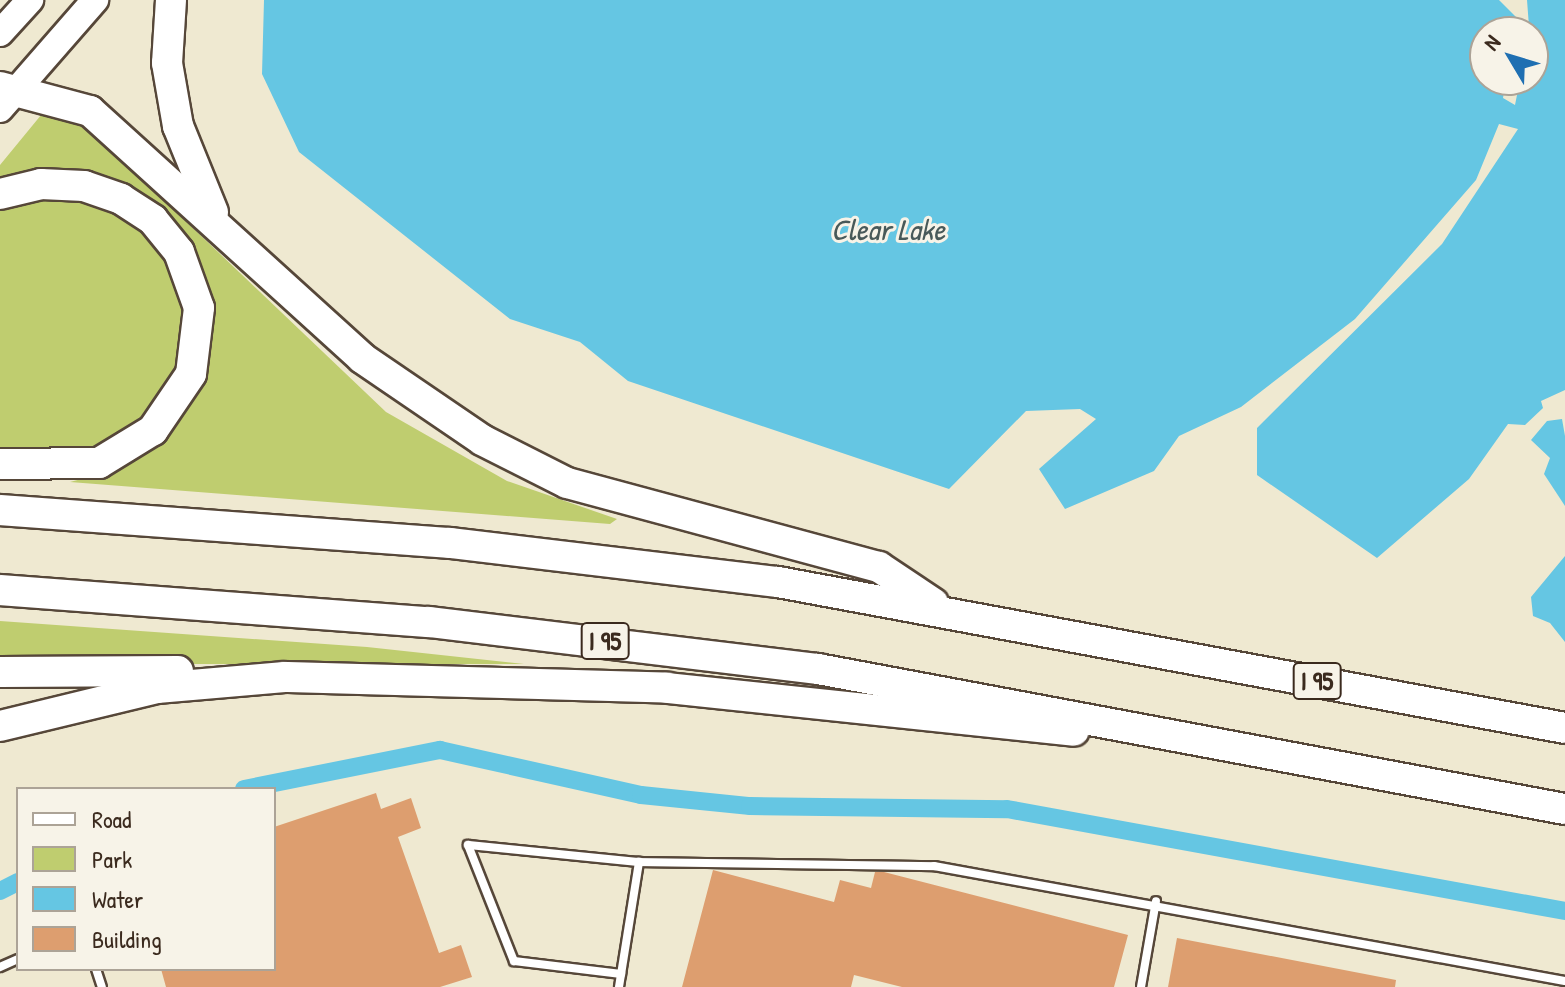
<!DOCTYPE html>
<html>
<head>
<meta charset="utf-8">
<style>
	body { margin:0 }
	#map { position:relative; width:1565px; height:987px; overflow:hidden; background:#efe9d1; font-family:"Patrick Hand",sans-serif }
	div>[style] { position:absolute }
	.green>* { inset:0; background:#bfcd6f }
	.water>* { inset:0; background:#65c6e3 }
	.canal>* { height:18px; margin:-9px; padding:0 9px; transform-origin:9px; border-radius:9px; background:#65c6e3 }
	.building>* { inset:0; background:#dd9e6f }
	.roads { filter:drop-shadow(2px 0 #564739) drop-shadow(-2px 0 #564739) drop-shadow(0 2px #564739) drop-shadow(0 -2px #564739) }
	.service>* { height:8px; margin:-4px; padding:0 4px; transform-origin:4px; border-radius:4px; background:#fff }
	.primary>* { height:26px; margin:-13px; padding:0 13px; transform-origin:13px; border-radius:13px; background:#fff }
	.motorway>* { height:30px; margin:-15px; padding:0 15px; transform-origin:15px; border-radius:15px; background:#fff }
	span { translate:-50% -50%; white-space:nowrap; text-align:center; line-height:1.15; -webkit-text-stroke:6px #f7f3e8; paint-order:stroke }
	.shield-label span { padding:2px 6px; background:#f7f3e8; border:2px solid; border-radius:6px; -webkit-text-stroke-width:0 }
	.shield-label { font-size:26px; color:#3b2a1e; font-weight:700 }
	.water-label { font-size:30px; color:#485959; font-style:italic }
	.legend { position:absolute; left:16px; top:787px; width:260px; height:184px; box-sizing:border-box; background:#f7f3e8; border:2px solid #aca397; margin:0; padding:10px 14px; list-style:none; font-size:24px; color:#3b2a1e }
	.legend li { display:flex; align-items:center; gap:16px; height:40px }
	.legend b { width:40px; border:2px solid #aca397 }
	.north { position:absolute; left:1469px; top:16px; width:80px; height:80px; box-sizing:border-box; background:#f7f3e8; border:2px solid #aca397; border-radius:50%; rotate:308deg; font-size:22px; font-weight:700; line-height:32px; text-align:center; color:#3b2a1e }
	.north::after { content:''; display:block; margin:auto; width:28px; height:36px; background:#1f6fb2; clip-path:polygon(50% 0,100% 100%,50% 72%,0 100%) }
</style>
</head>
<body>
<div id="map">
	<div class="green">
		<i style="clip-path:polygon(46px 109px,90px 130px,386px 412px,507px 481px,617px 519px,610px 524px,70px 482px,89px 477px,201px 367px,161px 215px,0 184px,0 165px)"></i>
		<i style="clip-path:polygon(71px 194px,131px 214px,182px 278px,189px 346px,163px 407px,99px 449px,0 451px,0 202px)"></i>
		<i style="clip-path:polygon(0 621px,367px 647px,524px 664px,0 664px)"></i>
	</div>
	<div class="water">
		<i style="clip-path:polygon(264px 0,1499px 0,1517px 18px,1515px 32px,1485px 32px,1485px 80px,1506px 80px,1503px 98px,1515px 105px,1520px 80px,1533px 80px,1527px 0,1565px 0,1565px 390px,1541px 401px,1543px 408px,1525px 425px,1508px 424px,1469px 479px,1377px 558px,1257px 475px,1257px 428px,1442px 244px,1518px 129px,1499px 124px,1476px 180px,1355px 319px,1241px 407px,1179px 436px,1154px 471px,1065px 509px,1039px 469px,1096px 419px,1080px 409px,1026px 411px,949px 489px,628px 381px,580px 342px,510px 319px,299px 152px,262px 74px)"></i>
		<i style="clip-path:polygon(1562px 419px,1565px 436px,1565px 506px,1544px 474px,1550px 458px,1531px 440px,1547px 421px)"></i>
		<i style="clip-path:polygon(1565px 556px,1565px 642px,1550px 623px,1533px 616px,1531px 597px)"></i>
	</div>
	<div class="canal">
		<i style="left:244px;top:789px;width:200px;rotate:-11.3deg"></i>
		<i style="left:440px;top:750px;width:206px;rotate:12.6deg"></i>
		<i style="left:641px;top:795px;width:110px;rotate:5.8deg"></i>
		<i style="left:750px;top:806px;width:257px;rotate:0.7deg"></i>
		<i style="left:1007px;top:809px;width:567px;rotate:10.36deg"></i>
		<i style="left:0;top:891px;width:20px;rotate:-27deg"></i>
	</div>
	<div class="building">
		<i style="clip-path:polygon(376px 793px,381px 809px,411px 798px,421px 828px,398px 837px,439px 953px,461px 945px,472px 977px,440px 987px,166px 987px,161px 969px,274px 969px,274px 827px)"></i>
		<i style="clip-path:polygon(713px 870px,834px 902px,840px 880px,871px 888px,875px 872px,884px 872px,1128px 935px,1114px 987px,902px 987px,854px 975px,851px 987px,682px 987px)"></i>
		<i style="clip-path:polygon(1177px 938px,1396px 980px,1395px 987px,1168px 987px)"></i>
	</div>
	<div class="roads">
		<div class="service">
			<i style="left:639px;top:862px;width:295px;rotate:0.8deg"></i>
			<i style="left:934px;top:866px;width:641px;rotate:10.33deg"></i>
			<i style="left:0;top:967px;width:20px;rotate:-24deg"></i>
			<i style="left:96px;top:969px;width:19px;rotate:72deg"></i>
			<i style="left:619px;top:987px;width:127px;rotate:-80.9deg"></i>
			<i style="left:639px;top:862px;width:172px;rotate:-174.3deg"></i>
			<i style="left:468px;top:845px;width:125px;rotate:68.4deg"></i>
			<i style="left:514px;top:961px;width:108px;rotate:6.9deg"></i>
			<i style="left:1141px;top:987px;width:87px;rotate:-80.1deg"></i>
		</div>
		<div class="primary">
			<i style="left:0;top:33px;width:45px;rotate:-47.7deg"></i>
			<i style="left:0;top:109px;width:145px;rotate:-48.9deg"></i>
		</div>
		<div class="motorway">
			<i style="left:171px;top:0;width:63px;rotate:93.6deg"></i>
			<i style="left:167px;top:63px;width:64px;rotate:80.1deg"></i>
			<i style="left:178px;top:126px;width:93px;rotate:67.9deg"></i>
			<i style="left:0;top:87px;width:93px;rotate:14.9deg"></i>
			<i style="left:90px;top:111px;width:367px;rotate:42.2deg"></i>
			<i style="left:362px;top:358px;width:145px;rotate:34.3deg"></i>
			<i style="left:482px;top:440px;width:95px;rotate:26.8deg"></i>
			<i style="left:567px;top:483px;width:323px;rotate:15.1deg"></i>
			<i style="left:879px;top:567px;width:65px;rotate:33.7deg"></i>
			<i style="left:0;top:194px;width:42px;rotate:-13.7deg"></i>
			<i style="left:41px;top:184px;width:43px;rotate:2.7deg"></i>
			<i style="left:84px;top:186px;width:39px;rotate:19deg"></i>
			<i style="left:121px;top:199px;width:38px;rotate:33deg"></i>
			<i style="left:153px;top:220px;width:41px;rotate:50.9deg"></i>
			<i style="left:179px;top:252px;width:59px;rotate:70.3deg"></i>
			<i style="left:199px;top:308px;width:66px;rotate:96.9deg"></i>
			<i style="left:191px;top:374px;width:68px;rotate:124.2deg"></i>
			<i style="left:153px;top:430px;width:63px;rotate:148.6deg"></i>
			<i style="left:99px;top:463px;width:99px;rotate:179.4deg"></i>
			<i style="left:0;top:510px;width:451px;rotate:4.2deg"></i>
			<i style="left:450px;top:543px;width:330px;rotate:6.8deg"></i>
			<i style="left:778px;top:582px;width:800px;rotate:10.51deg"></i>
			<i style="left:0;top:590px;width:430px;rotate:4.3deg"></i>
			<i style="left:429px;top:622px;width:392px;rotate:6.9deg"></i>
			<i style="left:818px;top:669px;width:760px;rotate:10.62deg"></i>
			<i style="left:0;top:672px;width:178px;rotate:-0.3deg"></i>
			<i style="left:0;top:726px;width:162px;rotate:-13.6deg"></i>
			<i style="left:157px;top:688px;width:128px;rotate:-4.9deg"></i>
			<i style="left:285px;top:677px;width:382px;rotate:1.6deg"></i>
			<i style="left:667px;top:688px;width:409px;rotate:6deg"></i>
		</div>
	</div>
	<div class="shield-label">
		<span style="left:605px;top:641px">I 95</span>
		<span style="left:1317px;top:681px">I 95</span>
	</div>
	<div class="water-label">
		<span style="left:888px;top:229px">Clear Lake</span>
	</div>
	<ul class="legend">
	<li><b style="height:10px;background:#fff"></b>Road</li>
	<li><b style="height:22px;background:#bfcd6f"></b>Park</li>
	<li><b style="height:22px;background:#65c6e3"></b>Water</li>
	<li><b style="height:22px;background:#dd9e6f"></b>Building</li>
	</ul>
	<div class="north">N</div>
</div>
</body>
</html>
